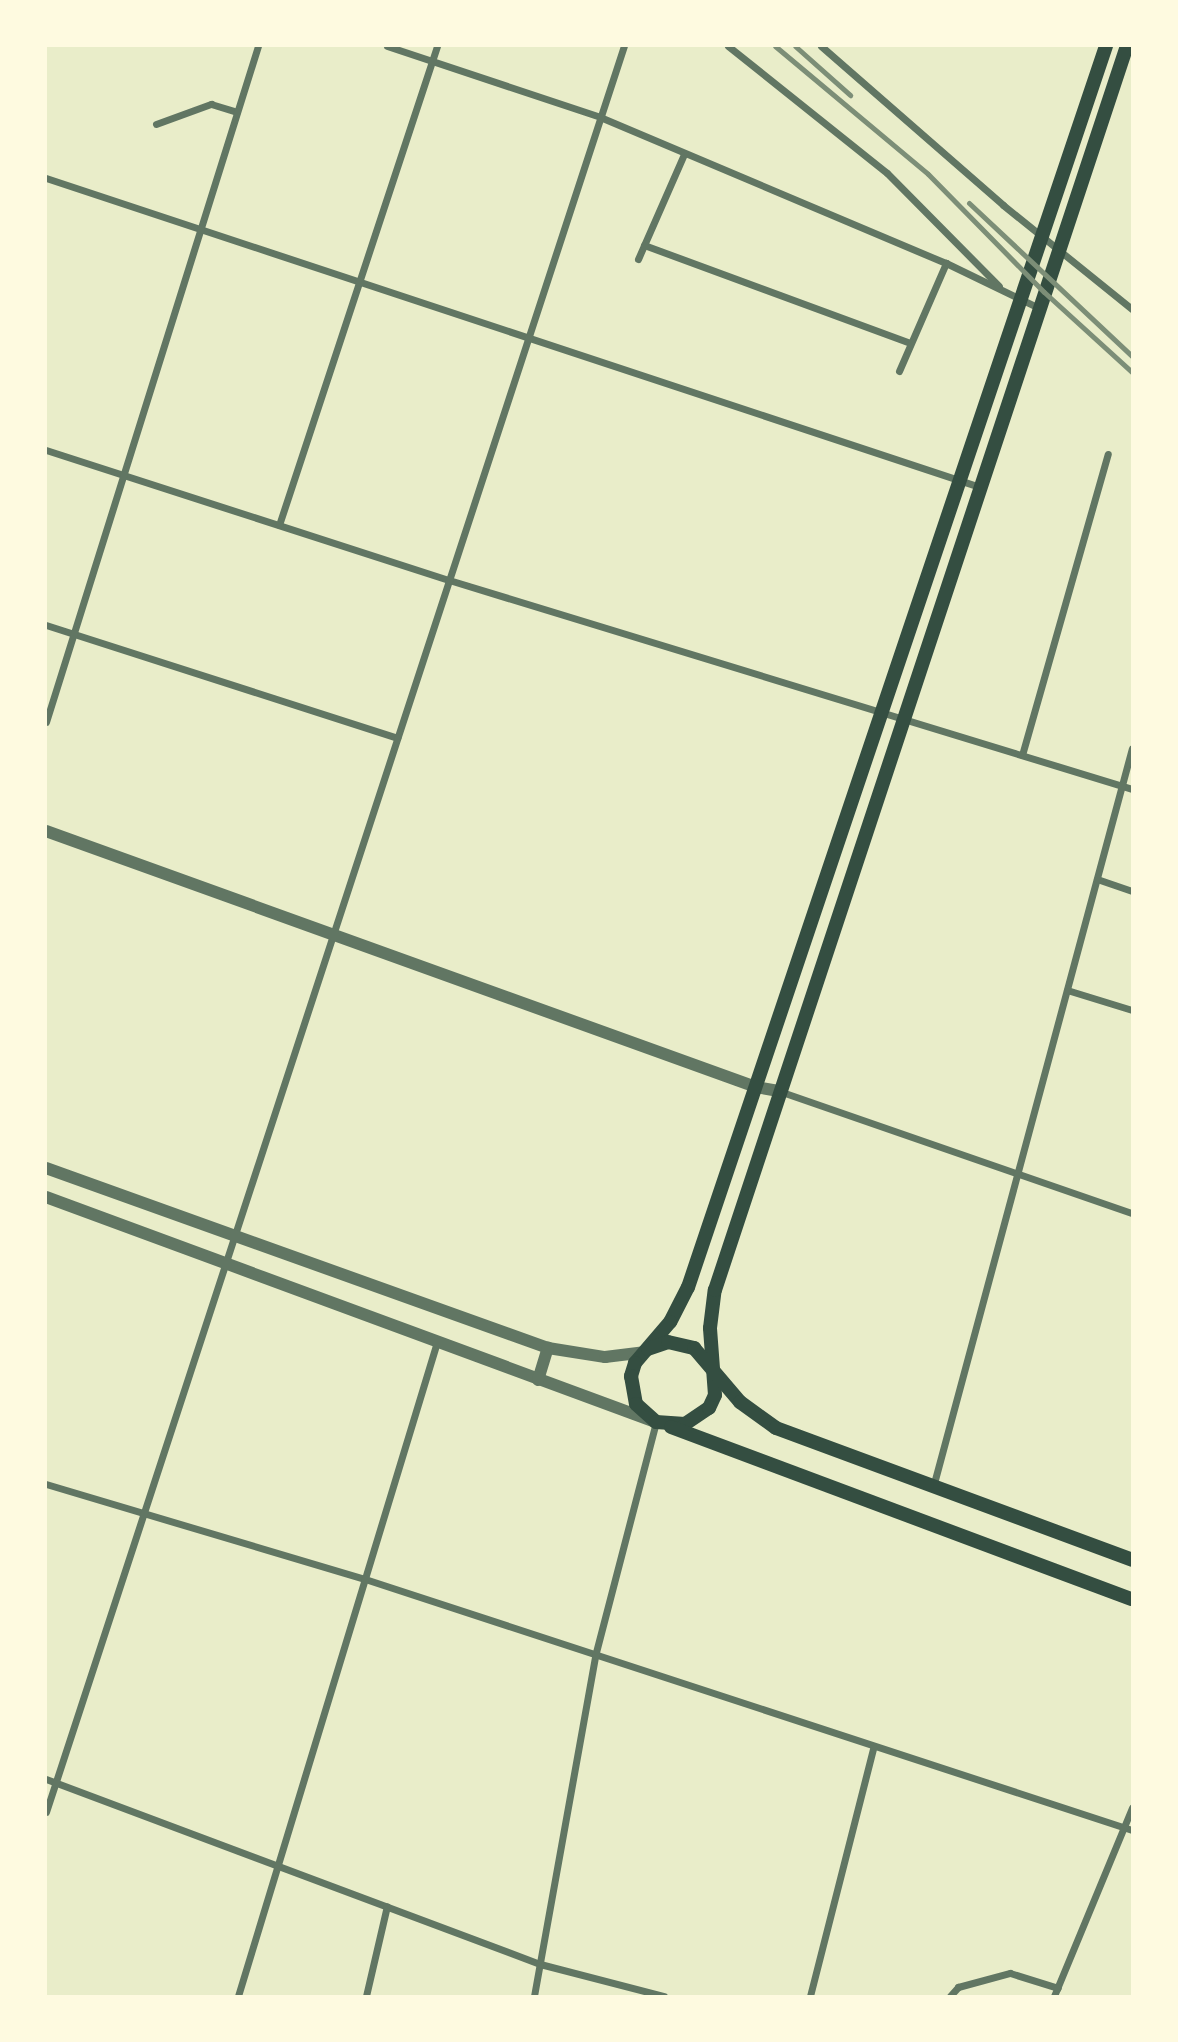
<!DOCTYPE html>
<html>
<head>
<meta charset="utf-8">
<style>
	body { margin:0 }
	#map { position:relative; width:1178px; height:2042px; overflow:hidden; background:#e9edc9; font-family:"Varela Round",sans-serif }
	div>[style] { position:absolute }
	.minor>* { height:7px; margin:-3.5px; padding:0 3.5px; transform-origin:3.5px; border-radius:3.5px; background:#617663 }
	.tertiary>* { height:12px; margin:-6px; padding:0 6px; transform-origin:6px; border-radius:6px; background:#617663 }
	.primary>* { height:14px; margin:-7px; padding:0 7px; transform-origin:7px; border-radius:7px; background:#344e41 }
	.rail>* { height:5px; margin:-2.5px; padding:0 2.5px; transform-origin:2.5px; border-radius:2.5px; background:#7c8e77 }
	span { translate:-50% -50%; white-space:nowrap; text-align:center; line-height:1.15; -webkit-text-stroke:6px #fefae0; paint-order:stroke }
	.frame { position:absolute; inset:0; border:47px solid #fefae0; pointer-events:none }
</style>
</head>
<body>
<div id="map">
	<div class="minor">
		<i style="left:387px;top:46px;width:225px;rotate:18.4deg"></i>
		<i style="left:600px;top:117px;width:376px;rotate:22.9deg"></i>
		<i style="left:946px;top:263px;width:103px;rotate:25.8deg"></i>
		<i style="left:728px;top:46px;width:203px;rotate:38.6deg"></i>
		<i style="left:887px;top:173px;width:159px;rotate:45.3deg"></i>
		<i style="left:821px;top:46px;width:242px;rotate:41.1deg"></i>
		<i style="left:1003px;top:205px;width:166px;rotate:38.9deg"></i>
		<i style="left:156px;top:124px;width:59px;rotate:-20deg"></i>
		<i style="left:211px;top:104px;width:27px;rotate:17deg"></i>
		<i style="left:46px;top:178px;width:984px;rotate:18.31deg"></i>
		<i style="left:644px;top:245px;width:283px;rotate:20.2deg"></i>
		<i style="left:638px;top:259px;width:115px;rotate:-66.3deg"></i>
		<i style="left:899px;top:371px;width:118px;rotate:-66.5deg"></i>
		<i style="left:46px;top:450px;width:423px;rotate:17.9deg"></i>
		<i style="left:449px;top:580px;width:714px;rotate:17.01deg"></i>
		<i style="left:279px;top:525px;width:504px;rotate:-71.74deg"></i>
		<i style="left:46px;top:625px;width:369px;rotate:17.8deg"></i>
		<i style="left:46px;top:722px;width:708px;rotate:-72.59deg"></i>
		<i style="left:1022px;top:755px;width:313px;rotate:-74.1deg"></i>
		<i style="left:1097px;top:879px;width:37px;rotate:19deg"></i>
		<i style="left:1067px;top:990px;width:68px;rotate:17.1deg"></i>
		<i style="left:779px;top:1091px;width:373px;rotate:19.1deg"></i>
		<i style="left:46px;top:1484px;width:333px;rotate:16.6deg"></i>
		<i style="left:365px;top:1579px;width:807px;rotate:18.12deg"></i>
		<i style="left:933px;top:1487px;width:765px;rotate:-74.93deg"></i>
		<i style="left:46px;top:1779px;width:528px;rotate:20.53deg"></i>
		<i style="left:540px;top:1964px;width:128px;rotate:14.5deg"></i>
		<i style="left:46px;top:1812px;width:1858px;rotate:-71.88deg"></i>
		<i style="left:238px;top:1996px;width:684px;rotate:-73.08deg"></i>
		<i style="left:366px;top:1996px;width:92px;rotate:-76.9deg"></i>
		<i style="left:534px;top:1996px;width:345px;rotate:-79.8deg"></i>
		<i style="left:595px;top:1656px;width:242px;rotate:-75.4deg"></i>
		<i style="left:810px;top:1996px;width:256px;rotate:-75.7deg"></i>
		<i style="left:950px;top:1996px;width:12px;rotate:-48deg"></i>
		<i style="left:958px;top:1987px;width:54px;rotate:-15.1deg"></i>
		<i style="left:1010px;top:1973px;width:50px;rotate:17.4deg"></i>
		<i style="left:1054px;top:1996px;width:204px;rotate:-67.5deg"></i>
	</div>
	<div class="tertiary">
		<i style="left:46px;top:831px;width:755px;rotate:19.83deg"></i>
		<i style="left:756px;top:1087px;width:23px;rotate:10deg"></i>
		<i style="left:46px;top:1168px;width:533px;rotate:19.73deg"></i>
		<i style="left:548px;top:1348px;width:58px;rotate:9deg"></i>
		<i style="left:605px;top:1357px;width:39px;rotate:-7deg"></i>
		<i style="left:46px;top:1197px;width:647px;rotate:20.26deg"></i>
		<i style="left:538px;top:1380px;width:34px;rotate:-73deg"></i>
	</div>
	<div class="primary">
		<i style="left:1106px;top:46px;width:1310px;rotate:108.61deg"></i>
		<i style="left:688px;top:1287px;width:39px;rotate:117deg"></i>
		<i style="left:670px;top:1322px;width:54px;rotate:130.5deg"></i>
		<i style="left:635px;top:1363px;width:14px;rotate:107deg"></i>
		<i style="left:631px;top:1376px;width:28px;rotate:80deg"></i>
		<i style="left:636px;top:1404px;width:27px;rotate:42deg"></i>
		<i style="left:656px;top:1422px;width:29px;rotate:4deg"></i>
		<i style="left:685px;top:1424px;width:29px;rotate:-34deg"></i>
		<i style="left:709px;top:1408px;width:14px;rotate:-65deg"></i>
		<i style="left:715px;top:1395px;width:67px;rotate:-94.3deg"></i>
		<i style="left:710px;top:1328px;width:38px;rotate:-83deg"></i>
		<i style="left:715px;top:1290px;width:1310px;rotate:-71.68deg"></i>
		<i style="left:648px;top:1349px;width:21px;rotate:-19deg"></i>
		<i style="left:668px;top:1342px;width:27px;rotate:13deg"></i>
		<i style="left:694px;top:1348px;width:71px;rotate:49.6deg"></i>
		<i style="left:740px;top:1402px;width:44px;rotate:35.8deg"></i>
		<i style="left:776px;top:1428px;width:380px;rotate:20.3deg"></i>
		<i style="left:671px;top:1427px;width:492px;rotate:20.5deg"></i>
	</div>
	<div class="rail">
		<i style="left:775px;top:46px;width:199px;rotate:39.9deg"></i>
		<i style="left:928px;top:174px;width:165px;rotate:45.5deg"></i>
		<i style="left:1044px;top:292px;width:119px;rotate:42.3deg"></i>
		<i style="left:795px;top:46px;width:74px;rotate:41.7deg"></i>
		<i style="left:969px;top:203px;width:224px;rotate:43.2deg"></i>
	</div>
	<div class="frame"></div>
</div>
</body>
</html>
